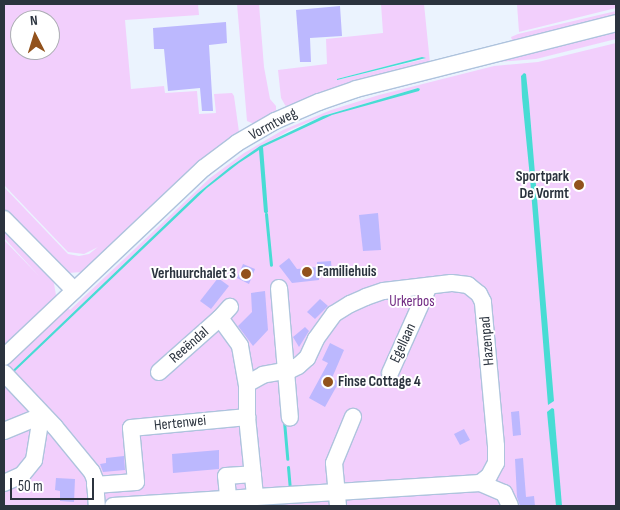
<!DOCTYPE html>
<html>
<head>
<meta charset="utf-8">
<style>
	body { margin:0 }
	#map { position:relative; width:620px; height:510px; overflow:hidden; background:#ebf3fe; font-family:"Sofia Sans Condensed",sans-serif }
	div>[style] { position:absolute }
	.green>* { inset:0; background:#f2cffc }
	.water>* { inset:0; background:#48dcd4 }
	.stream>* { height:3px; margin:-1.5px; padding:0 1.5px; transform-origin:1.5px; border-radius:1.5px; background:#48dcd4 }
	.building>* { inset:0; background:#bcb8fe }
	.roads { filter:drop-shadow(1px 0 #aec3dd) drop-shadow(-1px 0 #aec3dd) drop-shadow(0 1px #aec3dd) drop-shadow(0 -1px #aec3dd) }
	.minor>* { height:16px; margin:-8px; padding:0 8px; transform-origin:8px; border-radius:8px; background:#fff }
	.dots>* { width:14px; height:14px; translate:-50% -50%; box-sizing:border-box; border:2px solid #fff; border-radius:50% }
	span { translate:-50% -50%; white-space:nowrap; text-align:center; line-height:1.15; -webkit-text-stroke:4px #fff; paint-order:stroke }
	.street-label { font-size:15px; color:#2b333e }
	.poi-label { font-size:15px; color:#2b333e; font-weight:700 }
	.right { translate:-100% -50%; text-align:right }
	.left { translate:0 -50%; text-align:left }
	.park-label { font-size:15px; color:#6f2881 }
	.frame { position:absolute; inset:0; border:5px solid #2b333e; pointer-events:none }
	.north { position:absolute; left:10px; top:10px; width:50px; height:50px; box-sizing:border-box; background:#fff; border:1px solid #aaadb2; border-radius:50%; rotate:355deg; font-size:14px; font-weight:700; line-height:20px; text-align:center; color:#2b333e }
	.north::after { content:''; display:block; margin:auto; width:18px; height:22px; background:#92521c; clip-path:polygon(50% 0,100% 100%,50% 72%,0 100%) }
	.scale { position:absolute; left:10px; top:478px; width:84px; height:22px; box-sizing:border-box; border:2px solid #2b333e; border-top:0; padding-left:6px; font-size:15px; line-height:18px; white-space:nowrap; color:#2b333e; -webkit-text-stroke:4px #fff; paint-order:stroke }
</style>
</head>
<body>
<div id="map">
	<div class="green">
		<i style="clip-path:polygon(evenodd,4px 4px,198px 4px,199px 15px,125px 20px,131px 89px,164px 86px,165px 93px,197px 91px,199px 114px,216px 113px,214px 94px,232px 93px,234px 96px,239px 132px,83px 272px,67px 273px,4px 213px,4px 187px,68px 254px,79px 256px,89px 254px,98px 247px,84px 254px,68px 252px,4px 185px,4px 4px,20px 20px,50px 20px,50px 50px,20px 50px,20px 20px)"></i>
		<i style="clip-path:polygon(237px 4px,259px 4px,264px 67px,270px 99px,276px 106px,276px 113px,254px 124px,247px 121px)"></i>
		<i style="clip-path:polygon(evenodd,381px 4px,424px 4px,430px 63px,287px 107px,285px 105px,281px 98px,278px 70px,327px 64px,326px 39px,383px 33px,381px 4px,422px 57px,425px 59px,337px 80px,337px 79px,422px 57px)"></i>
		<i style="clip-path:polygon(517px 4px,616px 4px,616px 8px,519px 32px)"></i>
		<i style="clip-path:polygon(616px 11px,616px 19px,512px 42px,512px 40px,511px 37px,518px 34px)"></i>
		<i style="clip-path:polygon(616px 27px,616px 39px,536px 59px,497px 62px,439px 76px,438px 72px)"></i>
		<i style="clip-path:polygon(evenodd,616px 43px,616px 506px,4px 506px,4px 240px,39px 276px,4px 238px,4px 224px,53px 278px,56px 295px,70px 310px,210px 178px,244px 153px,283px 130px,331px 110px,379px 95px,494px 66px,538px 62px,616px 43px,418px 88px,420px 90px,325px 116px,260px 147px,292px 129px,326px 115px,418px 88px,616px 43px,259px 147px,221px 176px,169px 222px,73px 313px,204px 188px,259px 147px)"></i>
	</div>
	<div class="water">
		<i style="clip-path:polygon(422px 57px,426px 58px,337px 80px,337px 79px)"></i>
		<i style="clip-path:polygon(524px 73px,526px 74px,529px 102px,554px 401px,548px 405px,530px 178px,522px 97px,521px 76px)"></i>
		<i style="clip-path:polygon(418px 88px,420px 89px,419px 91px,332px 115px,263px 147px,268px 212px,266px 214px,264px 212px,259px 150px,239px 163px,207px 188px,14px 372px,12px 371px,198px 193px,230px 167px,260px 146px,323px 116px)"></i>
		<i style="clip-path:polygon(552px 408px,554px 409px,562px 506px,556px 506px,547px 412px)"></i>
	</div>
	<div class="stream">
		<i style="left:266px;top:214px;width:51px;rotate:84.4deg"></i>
		<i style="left:284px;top:421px;width:38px;rotate:85deg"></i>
		<i style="left:288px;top:467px;width:22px;rotate:85deg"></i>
	</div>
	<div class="building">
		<i style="clip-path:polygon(340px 6px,342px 36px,310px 38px,311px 62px,300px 62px,296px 10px)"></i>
		<i style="clip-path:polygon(226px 22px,227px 43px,209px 45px,213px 111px,202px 111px,200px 88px,168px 91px,164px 49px,154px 49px,153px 28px)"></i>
		<i style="clip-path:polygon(378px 213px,381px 250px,363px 251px,359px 215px)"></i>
		<i style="clip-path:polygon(289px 258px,297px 269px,317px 267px,317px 262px,331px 261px,332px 274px,319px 276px,319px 280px,292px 283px,279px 266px)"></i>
		<i style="clip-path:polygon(243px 264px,255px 269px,249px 284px,237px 278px)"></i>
		<i style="clip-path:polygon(218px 278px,229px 286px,211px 309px,200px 301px)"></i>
		<i style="clip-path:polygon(265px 291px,268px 330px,253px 346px,238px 326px,252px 312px,251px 293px)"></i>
		<i style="clip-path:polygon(320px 299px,328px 306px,315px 319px,307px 312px)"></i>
		<i style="clip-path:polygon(305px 327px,309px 331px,299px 347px,293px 337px)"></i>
		<i style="clip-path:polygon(330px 343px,344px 350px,332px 378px,339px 382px,325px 407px,309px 398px,328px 363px,322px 360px)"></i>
		<i style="clip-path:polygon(519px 411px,521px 435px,513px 436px,511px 412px)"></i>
		<i style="clip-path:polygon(464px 429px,470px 440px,460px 445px,454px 434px)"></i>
		<i style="clip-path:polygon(219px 450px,219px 469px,173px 473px,172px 454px)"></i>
		<i style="clip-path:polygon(124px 456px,125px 470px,103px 472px,100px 464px,106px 463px,106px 458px)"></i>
		<i style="clip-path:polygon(523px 458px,526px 497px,534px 496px,535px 506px,520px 506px,517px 497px,515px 459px)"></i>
		<i style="clip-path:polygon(56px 478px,75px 479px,74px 502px,60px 501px,60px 491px,55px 490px)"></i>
	</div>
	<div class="roads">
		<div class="minor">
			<i style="left:4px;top:219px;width:100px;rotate:45.4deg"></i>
			<i style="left:279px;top:288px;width:130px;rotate:85.2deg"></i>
			<i style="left:220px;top:318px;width:15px;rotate:-48deg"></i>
			<i style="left:4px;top:357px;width:275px;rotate:-43.4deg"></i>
			<i style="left:204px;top:168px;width:41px;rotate:-37.1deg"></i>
			<i style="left:237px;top:143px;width:44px;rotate:-30.1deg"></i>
			<i style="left:275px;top:121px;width:48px;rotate:-23.4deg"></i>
			<i style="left:319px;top:102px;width:39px;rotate:-19deg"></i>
			<i style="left:356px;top:89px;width:268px;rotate:-14.2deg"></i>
			<i style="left:159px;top:372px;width:81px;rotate:-41.5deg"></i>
			<i style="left:220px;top:318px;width:34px;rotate:54deg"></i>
			<i style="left:240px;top:346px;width:39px;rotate:80deg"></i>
			<i style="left:4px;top:373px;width:74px;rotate:46.6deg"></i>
			<i style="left:55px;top:427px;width:58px;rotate:50.6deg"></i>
			<i style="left:92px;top:472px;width:9px;rotate:69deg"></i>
			<i style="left:95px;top:480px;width:26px;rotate:86deg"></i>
			<i style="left:390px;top:373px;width:95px;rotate:-65.9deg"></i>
			<i style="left:4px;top:431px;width:42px;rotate:-22.3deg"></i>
			<i style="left:4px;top:483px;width:20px;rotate:-24deg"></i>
			<i style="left:22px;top:475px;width:19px;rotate:-51deg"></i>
			<i style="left:34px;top:460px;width:44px;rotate:-80.8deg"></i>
			<i style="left:480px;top:483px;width:26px;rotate:23deg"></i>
			<i style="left:504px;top:493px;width:14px;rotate:65deg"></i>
			<i style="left:95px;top:485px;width:41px;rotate:-4.2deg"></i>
			<i style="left:136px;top:482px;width:54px;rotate:-95.3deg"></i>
			<i style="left:131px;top:428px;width:117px;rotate:-5.4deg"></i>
			<i style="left:228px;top:497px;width:21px;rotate:-95deg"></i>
			<i style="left:226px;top:476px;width:27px;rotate:-4deg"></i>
			<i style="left:113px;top:506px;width:368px;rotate:-3.6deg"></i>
			<i style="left:480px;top:483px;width:11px;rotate:-38deg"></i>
			<i style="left:489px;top:476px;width:15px;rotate:-62deg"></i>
			<i style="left:496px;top:463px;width:17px;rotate:-90deg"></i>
			<i style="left:496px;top:446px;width:145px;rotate:-95.2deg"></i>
			<i style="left:483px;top:302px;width:9px;rotate:-117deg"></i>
			<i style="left:479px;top:294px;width:14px;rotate:-141deg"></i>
			<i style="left:468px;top:285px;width:17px;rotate:-173deg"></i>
			<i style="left:451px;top:283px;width:68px;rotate:173.3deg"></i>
			<i style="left:383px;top:291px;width:18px;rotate:161deg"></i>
			<i style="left:366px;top:297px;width:17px;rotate:156deg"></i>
			<i style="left:350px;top:304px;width:19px;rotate:148deg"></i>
			<i style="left:334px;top:314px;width:31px;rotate:126deg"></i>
			<i style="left:316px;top:339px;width:21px;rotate:115deg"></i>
			<i style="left:307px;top:358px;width:12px;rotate:138deg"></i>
			<i style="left:298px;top:366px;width:9px;rotate:153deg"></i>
			<i style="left:290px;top:370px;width:27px;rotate:170deg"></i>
			<i style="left:263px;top:375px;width:18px;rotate:151deg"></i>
			<i style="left:247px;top:384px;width:33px;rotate:90deg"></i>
			<i style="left:247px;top:417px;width:79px;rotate:84.2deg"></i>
			<i style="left:338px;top:506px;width:43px;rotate:-95.3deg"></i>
			<i style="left:334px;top:463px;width:50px;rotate:-67.6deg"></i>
		</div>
	</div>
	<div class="dots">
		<i style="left:579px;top:185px;background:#92521c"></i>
		<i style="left:307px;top:272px;background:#92521c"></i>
		<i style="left:246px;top:274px;background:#92521c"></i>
		<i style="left:328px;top:382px;background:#92521c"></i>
	</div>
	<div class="street-label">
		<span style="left:273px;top:124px;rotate:-28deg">Vormtweg</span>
		<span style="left:487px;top:341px;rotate:-95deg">Hazenpad</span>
		<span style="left:403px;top:343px;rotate:-65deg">Egellaan</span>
		<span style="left:189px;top:345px;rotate:-41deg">Reeëndal</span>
		<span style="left:180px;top:423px;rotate:-6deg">Hertenwei</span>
	</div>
	<div class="poi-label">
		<span class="right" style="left:569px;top:185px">Sportpark<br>De Vormt</span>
		<span class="left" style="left:317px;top:272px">Familiehuis</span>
		<span class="right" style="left:236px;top:274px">Verhuurchalet 3</span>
		<span class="left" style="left:338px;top:382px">Finse Cottage 4</span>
	</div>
	<div class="park-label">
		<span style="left:412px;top:302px">Urkerbos</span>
	</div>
	<div class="frame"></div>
	<div class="north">N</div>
	<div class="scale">50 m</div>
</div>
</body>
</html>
